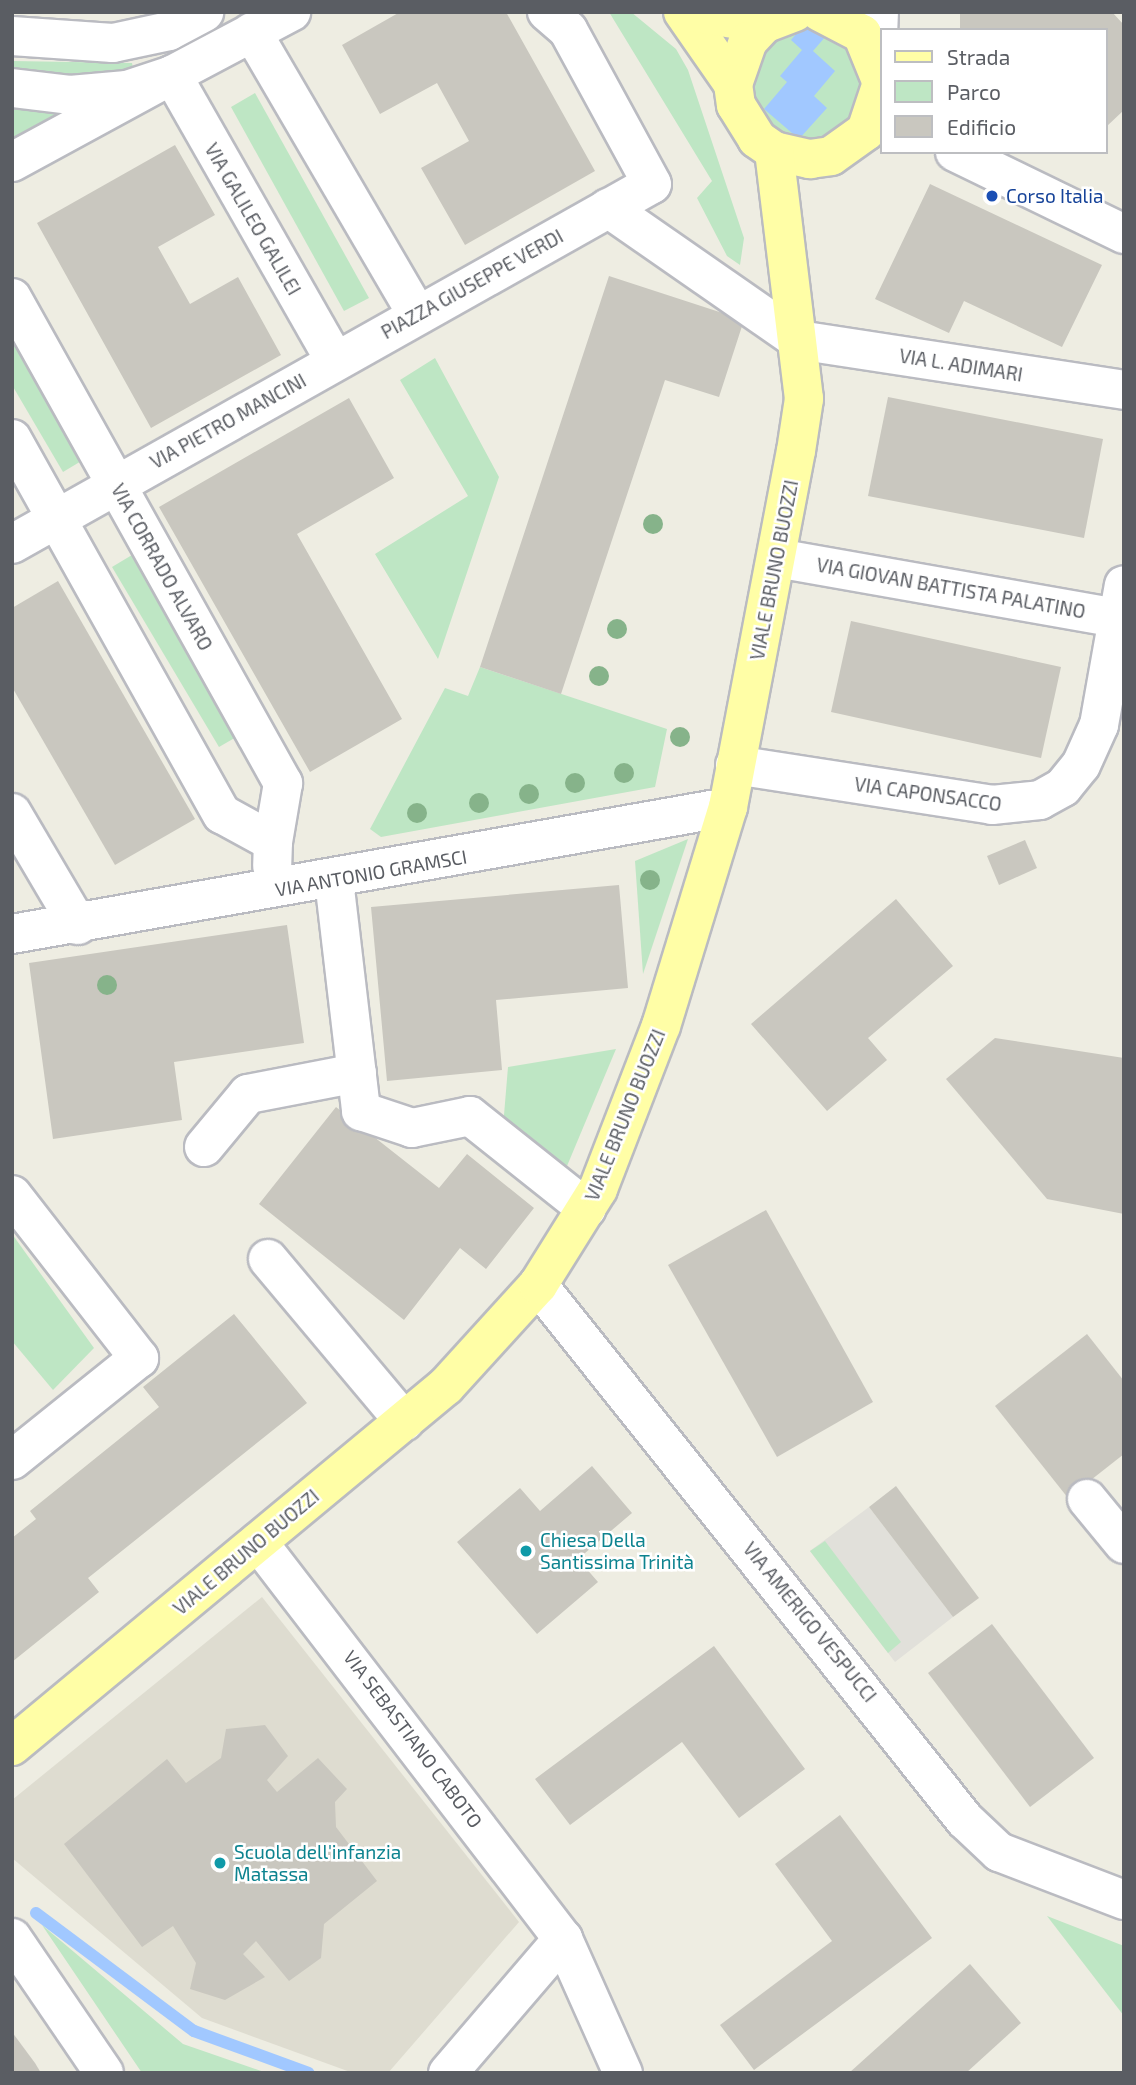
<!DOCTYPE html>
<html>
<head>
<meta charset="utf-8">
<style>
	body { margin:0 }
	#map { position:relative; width:1136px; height:2085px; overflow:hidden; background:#eeede2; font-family:"Exo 2",sans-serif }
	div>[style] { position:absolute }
	.industrial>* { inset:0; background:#e1e0da }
	.education>* { inset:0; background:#dedcd0 }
	.green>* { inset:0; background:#bee6c4 }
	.water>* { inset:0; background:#a1c8ff }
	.stream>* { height:12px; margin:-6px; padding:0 6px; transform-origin:6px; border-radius:6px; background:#a1c8ff }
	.building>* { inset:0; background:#c9c7bf }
	.roads { filter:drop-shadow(2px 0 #babbc1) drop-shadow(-2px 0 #babbc1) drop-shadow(0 2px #babbc1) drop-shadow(0 -2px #babbc1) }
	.minor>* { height:38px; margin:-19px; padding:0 19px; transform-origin:19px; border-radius:19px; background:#fff }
	.major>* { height:38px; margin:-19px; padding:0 19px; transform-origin:19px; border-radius:19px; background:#fffea6 }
	.trees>* { width:20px; height:20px; margin:-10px; border-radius:50%; background:#86b38a }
	.dots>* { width:19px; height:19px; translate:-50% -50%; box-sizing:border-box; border:4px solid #fff; border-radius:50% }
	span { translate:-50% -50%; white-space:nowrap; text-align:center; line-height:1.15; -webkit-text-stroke:5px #fff; paint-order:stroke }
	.transit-label { font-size:19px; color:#164399 }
	.left { translate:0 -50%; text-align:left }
	.street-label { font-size:19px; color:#5a5d63 }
	.culture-label { font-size:19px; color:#0d838f }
	.frame { position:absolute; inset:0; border:14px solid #5a5d63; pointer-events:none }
	.legend { position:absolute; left:880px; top:28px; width:228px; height:126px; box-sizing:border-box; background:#fff; border:2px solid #bdbec1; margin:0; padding:9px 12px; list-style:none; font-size:21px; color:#5a5d63 }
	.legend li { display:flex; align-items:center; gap:14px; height:35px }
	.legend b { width:35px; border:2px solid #bdbec1 }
</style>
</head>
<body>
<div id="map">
	<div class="industrial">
		<i style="clip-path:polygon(869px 1507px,953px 1617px,895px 1662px,810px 1551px)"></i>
	</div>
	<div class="education">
		<i style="clip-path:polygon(262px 1597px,519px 1922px,388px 2073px,353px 2073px,202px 2018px,12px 1858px,12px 1800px)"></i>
	</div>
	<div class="green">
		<i style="clip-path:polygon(609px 12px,631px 12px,676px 49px,688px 70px,744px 238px,740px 265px,727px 256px,697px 198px,712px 181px)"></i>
		<i style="clip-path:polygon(836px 28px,872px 78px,848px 135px,791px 145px,750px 105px,750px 66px,774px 33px)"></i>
		<i style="clip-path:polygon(12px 61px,132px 63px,134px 73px,95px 78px,12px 74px)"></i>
		<i style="clip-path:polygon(255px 93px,369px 298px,344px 311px,231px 107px)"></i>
		<i style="clip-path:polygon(12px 101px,69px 107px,12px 138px)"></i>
		<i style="clip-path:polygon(12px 340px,83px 460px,63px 472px,12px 385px)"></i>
		<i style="clip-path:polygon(435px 358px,499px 477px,438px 659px,375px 554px,468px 496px,400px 380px)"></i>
		<i style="clip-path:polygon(132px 555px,238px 736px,219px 747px,112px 567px)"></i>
		<i style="clip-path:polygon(480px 667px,667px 729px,655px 787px,381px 837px,370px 829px,445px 688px,468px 696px)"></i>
		<i style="clip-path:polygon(688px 839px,643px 974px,635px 861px)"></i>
		<i style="clip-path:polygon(616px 1049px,567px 1166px,503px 1127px,508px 1067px)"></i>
		<i style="clip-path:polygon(12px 1234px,94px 1348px,53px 1390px,12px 1341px)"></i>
		<i style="clip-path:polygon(825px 1541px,901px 1642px,888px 1653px,810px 1551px)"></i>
		<i style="clip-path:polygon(1047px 1916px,1124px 1946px,1124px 2016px)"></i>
		<i style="clip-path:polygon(42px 1925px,183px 2044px,267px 2073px,142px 2073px)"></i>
	</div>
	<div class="water">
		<i style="clip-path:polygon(808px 20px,826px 36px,813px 51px,835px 71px,814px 96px,827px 108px,799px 139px,764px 109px,787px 82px,780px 76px,802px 50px,791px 40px)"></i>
	</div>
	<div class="stream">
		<i style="left:36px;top:1913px;width:197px;rotate:36.8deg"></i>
		<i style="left:194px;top:2031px;width:122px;rotate:20.1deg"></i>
	</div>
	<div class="building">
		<i style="clip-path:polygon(400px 12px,506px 12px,595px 171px,465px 245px,421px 168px,469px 141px,437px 83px,380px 114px,342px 45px)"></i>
		<i style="clip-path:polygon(960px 12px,1112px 12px,1124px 25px,1124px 110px,1106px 127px,1106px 30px,960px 30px)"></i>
		<i style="clip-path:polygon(175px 145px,215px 215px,158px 247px,190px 304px,238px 277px,281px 355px,151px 428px,37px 223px)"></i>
		<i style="clip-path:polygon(930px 184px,1102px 265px,1062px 347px,964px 301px,949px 333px,875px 299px)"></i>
		<i style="clip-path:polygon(609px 276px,744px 320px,719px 397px,665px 380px,561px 694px,480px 667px)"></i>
		<i style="clip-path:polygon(888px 397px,1103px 439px,1084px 538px,868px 496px)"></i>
		<i style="clip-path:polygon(349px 398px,394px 478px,297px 534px,402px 719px,310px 772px,159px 507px)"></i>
		<i style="clip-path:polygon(58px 581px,195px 819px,115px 865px,12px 687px,12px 608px)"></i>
		<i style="clip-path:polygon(851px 621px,1061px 667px,1041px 758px,831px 712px)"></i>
		<i style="clip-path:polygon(1025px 840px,1037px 868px,999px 885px,987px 856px)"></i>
		<i style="clip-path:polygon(619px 885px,628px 988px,496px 1000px,502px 1070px,387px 1081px,371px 907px)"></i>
		<i style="clip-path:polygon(896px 899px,953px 966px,868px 1038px,887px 1060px,827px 1111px,751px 1024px)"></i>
		<i style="clip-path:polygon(287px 925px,304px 1043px,174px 1062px,182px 1120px,53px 1139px,29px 963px)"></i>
		<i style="clip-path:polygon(995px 1038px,1124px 1058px,1124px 1214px,1047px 1199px,946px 1079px)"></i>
		<i style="clip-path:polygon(336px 1107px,439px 1188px,467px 1154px,534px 1208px,486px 1269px,460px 1248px,404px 1320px,259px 1204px)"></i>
		<i style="clip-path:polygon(766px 1210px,873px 1402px,777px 1457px,668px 1265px)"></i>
		<i style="clip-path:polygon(234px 1314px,307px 1403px,88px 1578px,99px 1592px,12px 1662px,12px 1538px,36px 1519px,30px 1511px,159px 1407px,143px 1387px)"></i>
		<i style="clip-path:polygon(1087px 1334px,1124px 1381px,1124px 1454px,1068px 1498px,995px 1406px)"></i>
		<i style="clip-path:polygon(592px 1466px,632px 1513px,578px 1559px,598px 1582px,537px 1634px,457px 1542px,520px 1488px,540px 1511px)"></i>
		<i style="clip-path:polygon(896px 1486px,979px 1598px,953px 1617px,869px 1507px)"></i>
		<i style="clip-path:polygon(992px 1624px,1094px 1758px,1030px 1807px,928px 1673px)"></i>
		<i style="clip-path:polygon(714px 1646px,805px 1769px,739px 1818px,682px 1742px,570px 1825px,535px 1779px)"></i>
		<i style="clip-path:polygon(265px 1725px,288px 1756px,267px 1780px,277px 1792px,318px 1758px,347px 1789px,335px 1802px,336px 1827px,377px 1881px,324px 1924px,321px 1958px,289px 1981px,256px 1941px,243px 1954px,265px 1977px,225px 2000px,190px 1989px,196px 1963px,173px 1926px,142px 1947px,64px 1844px,167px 1759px,186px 1783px,221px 1758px,226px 1729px)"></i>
		<i style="clip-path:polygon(840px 1815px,932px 1938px,754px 2070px,720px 2025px,832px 1941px,775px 1864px)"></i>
		<i style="clip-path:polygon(970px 1964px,1021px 2023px,966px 2073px,849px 2073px)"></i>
		<i style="clip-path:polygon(12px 2032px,35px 2063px,41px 2073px,12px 2073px)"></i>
	</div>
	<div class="roads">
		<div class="minor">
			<i style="left:252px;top:32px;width:327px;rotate:59.7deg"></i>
			<i style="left:12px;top:36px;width:101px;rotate:4deg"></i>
			<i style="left:113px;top:43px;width:57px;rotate:-12.1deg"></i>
			<i style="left:169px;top:31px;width:40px;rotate:-28deg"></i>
			<i style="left:877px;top:59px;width:47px;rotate:-87.6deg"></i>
			<i style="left:12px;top:88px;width:58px;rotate:6.9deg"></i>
			<i style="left:70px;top:95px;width:57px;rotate:-5deg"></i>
			<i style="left:127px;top:90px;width:47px;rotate:-18.4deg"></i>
			<i style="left:172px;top:75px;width:135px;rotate:-27.9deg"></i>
			<i style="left:955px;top:152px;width:188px;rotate:25.9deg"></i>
			<i style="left:12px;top:162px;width:182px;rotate:-28.5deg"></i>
			<i style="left:172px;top:75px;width:329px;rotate:60.3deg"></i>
			<i style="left:608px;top:208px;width:231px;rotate:34.8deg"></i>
			<i style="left:798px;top:340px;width:330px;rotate:8.7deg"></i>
			<i style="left:12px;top:298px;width:556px;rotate:60.81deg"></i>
			<i style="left:283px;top:783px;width:60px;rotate:99.6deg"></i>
			<i style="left:12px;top:439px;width:430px;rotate:60.8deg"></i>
			<i style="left:222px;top:814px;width:58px;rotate:28.8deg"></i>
			<i style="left:273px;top:842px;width:24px;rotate:92deg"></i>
			<i style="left:12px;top:544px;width:734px;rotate:-29.36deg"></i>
			<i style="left:652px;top:184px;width:175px;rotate:-118.6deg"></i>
			<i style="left:568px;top:30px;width:28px;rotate:-139deg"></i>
			<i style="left:777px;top:558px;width:352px;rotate:10deg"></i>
			<i style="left:735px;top:765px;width:260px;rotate:8.8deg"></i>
			<i style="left:992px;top:805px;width:48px;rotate:-5.9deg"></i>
			<i style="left:1040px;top:800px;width:26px;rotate:-29deg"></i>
			<i style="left:1063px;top:787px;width:28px;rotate:-51deg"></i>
			<i style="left:1081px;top:765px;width:44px;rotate:-65.8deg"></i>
			<i style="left:1099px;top:725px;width:142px;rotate:-79.9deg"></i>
			<i style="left:12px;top:813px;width:130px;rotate:59.5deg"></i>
			<i style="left:334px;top:880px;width:233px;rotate:83.3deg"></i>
			<i style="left:361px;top:1111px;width:54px;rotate:18.4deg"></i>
			<i style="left:412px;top:1128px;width:59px;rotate:-11.7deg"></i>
			<i style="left:470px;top:1116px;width:149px;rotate:38.5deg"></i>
			<i style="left:12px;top:934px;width:727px;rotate:-10.06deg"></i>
			<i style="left:204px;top:1147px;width:69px;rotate:-50.3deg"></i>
			<i style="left:248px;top:1094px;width:111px;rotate:-10.9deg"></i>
			<i style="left:12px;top:1195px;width:207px;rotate:52.1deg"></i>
			<i style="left:139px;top:1358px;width:163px;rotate:141.2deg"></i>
			<i style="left:268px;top:1259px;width:212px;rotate:50deg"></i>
			<i style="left:538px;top:1285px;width:685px;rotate:51.41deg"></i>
			<i style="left:965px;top:1820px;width:47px;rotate:43.3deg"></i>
			<i style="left:999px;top:1852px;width:134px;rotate:21deg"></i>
			<i style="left:1087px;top:1499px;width:58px;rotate:50.6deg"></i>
			<i style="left:258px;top:1542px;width:501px;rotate:52.47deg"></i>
			<i style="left:563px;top:1939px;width:147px;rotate:65.9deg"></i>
			<i style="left:12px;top:1938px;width:163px;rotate:55.7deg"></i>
			<i style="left:448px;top:2073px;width:177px;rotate:-49.4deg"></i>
		</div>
		<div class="major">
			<i style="left:683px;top:12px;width:88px;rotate:55.2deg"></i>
			<i style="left:690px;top:12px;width:75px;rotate:9.2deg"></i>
			<i style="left:795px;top:12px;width:33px;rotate:159deg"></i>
			<i style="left:764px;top:24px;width:23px;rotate:133deg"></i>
			<i style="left:748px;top:41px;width:46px;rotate:109.2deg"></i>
			<i style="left:733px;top:84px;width:21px;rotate:82deg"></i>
			<i style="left:736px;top:105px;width:40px;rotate:58deg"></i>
			<i style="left:757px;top:139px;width:21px;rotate:35deg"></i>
			<i style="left:774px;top:151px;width:37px;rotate:13deg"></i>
			<i style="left:810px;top:159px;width:21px;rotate:-8deg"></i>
			<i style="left:831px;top:156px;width:43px;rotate:-35.5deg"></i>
			<i style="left:866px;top:131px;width:51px;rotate:-71.6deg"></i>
			<i style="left:882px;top:83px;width:53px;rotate:-112.2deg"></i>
			<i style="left:862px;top:34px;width:47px;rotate:-152.4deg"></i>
			<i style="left:12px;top:1746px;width:564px;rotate:-39.68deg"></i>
			<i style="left:446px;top:1386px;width:137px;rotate:-47.7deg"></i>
			<i style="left:538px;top:1285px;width:113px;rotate:-58deg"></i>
			<i style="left:598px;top:1189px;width:175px;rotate:-68.9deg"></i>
			<i style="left:661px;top:1026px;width:229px;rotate:-73deg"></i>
			<i style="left:728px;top:807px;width:362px;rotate:-79.2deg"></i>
			<i style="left:796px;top:451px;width:53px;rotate:-81.3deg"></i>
			<i style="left:804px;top:399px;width:250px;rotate:-96.9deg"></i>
		</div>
	</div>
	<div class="trees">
		<i style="left:653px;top:524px"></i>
		<i style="left:617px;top:629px"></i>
		<i style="left:599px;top:676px"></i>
		<i style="left:680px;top:737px"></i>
		<i style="left:624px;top:773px"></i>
		<i style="left:575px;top:783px"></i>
		<i style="left:529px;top:794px"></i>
		<i style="left:479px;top:803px"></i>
		<i style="left:417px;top:813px"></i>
		<i style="left:650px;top:880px"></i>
		<i style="left:107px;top:985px"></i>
	</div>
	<div class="dots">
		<i style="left:992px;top:196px;background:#1a4fb4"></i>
		<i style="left:526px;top:1551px;background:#0f9aa8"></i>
		<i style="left:220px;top:1863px;background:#0f9aa8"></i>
	</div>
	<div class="transit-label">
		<span class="left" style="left:1006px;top:196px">Corso Italia</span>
	</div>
	<div class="street-label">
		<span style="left:253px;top:219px;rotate:60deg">VIA GALILEO GALILEI</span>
		<span style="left:472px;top:284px;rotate:-29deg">PIAZZA GIUSEPPE VERDI</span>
		<span style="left:961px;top:365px;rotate:9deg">VIA L. ADIMARI</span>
		<span style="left:228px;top:421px;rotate:-29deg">VIA PIETRO MANCINI</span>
		<span style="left:162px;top:567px;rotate:61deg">VIA CORRADO ALVARO</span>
		<span style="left:774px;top:570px;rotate:-79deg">VIALE BRUNO BUOZZI</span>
		<span style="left:951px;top:588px;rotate:10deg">VIA GIOVAN BATTISTA PALATINO</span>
		<span style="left:928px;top:794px;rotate:8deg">VIA CAPONSACCO</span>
		<span style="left:371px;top:873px;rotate:-10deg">VIA ANTONIO GRAMSCI</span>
		<span style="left:625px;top:1115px;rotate:-68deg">VIALE BRUNO BUOZZI</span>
		<span style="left:246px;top:1552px;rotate:-40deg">VIALE BRUNO BUOZZI</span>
		<span style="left:810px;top:1622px;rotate:51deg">VIA AMERIGO VESPUCCI</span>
		<span style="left:413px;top:1739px;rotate:53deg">VIA SEBASTIANO CABOTO</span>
	</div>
	<div class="culture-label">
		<span class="left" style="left:540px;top:1551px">Chiesa Della<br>Santissima Trinità</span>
		<span class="left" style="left:234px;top:1863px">Scuola dell'infanzia<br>Matassa</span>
	</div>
	<div class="frame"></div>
	<ul class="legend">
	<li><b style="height:9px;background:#fffea6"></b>Strada</li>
	<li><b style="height:19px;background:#bee6c4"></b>Parco</li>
	<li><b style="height:19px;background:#c9c7bf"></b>Edificio</li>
	</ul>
</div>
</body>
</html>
